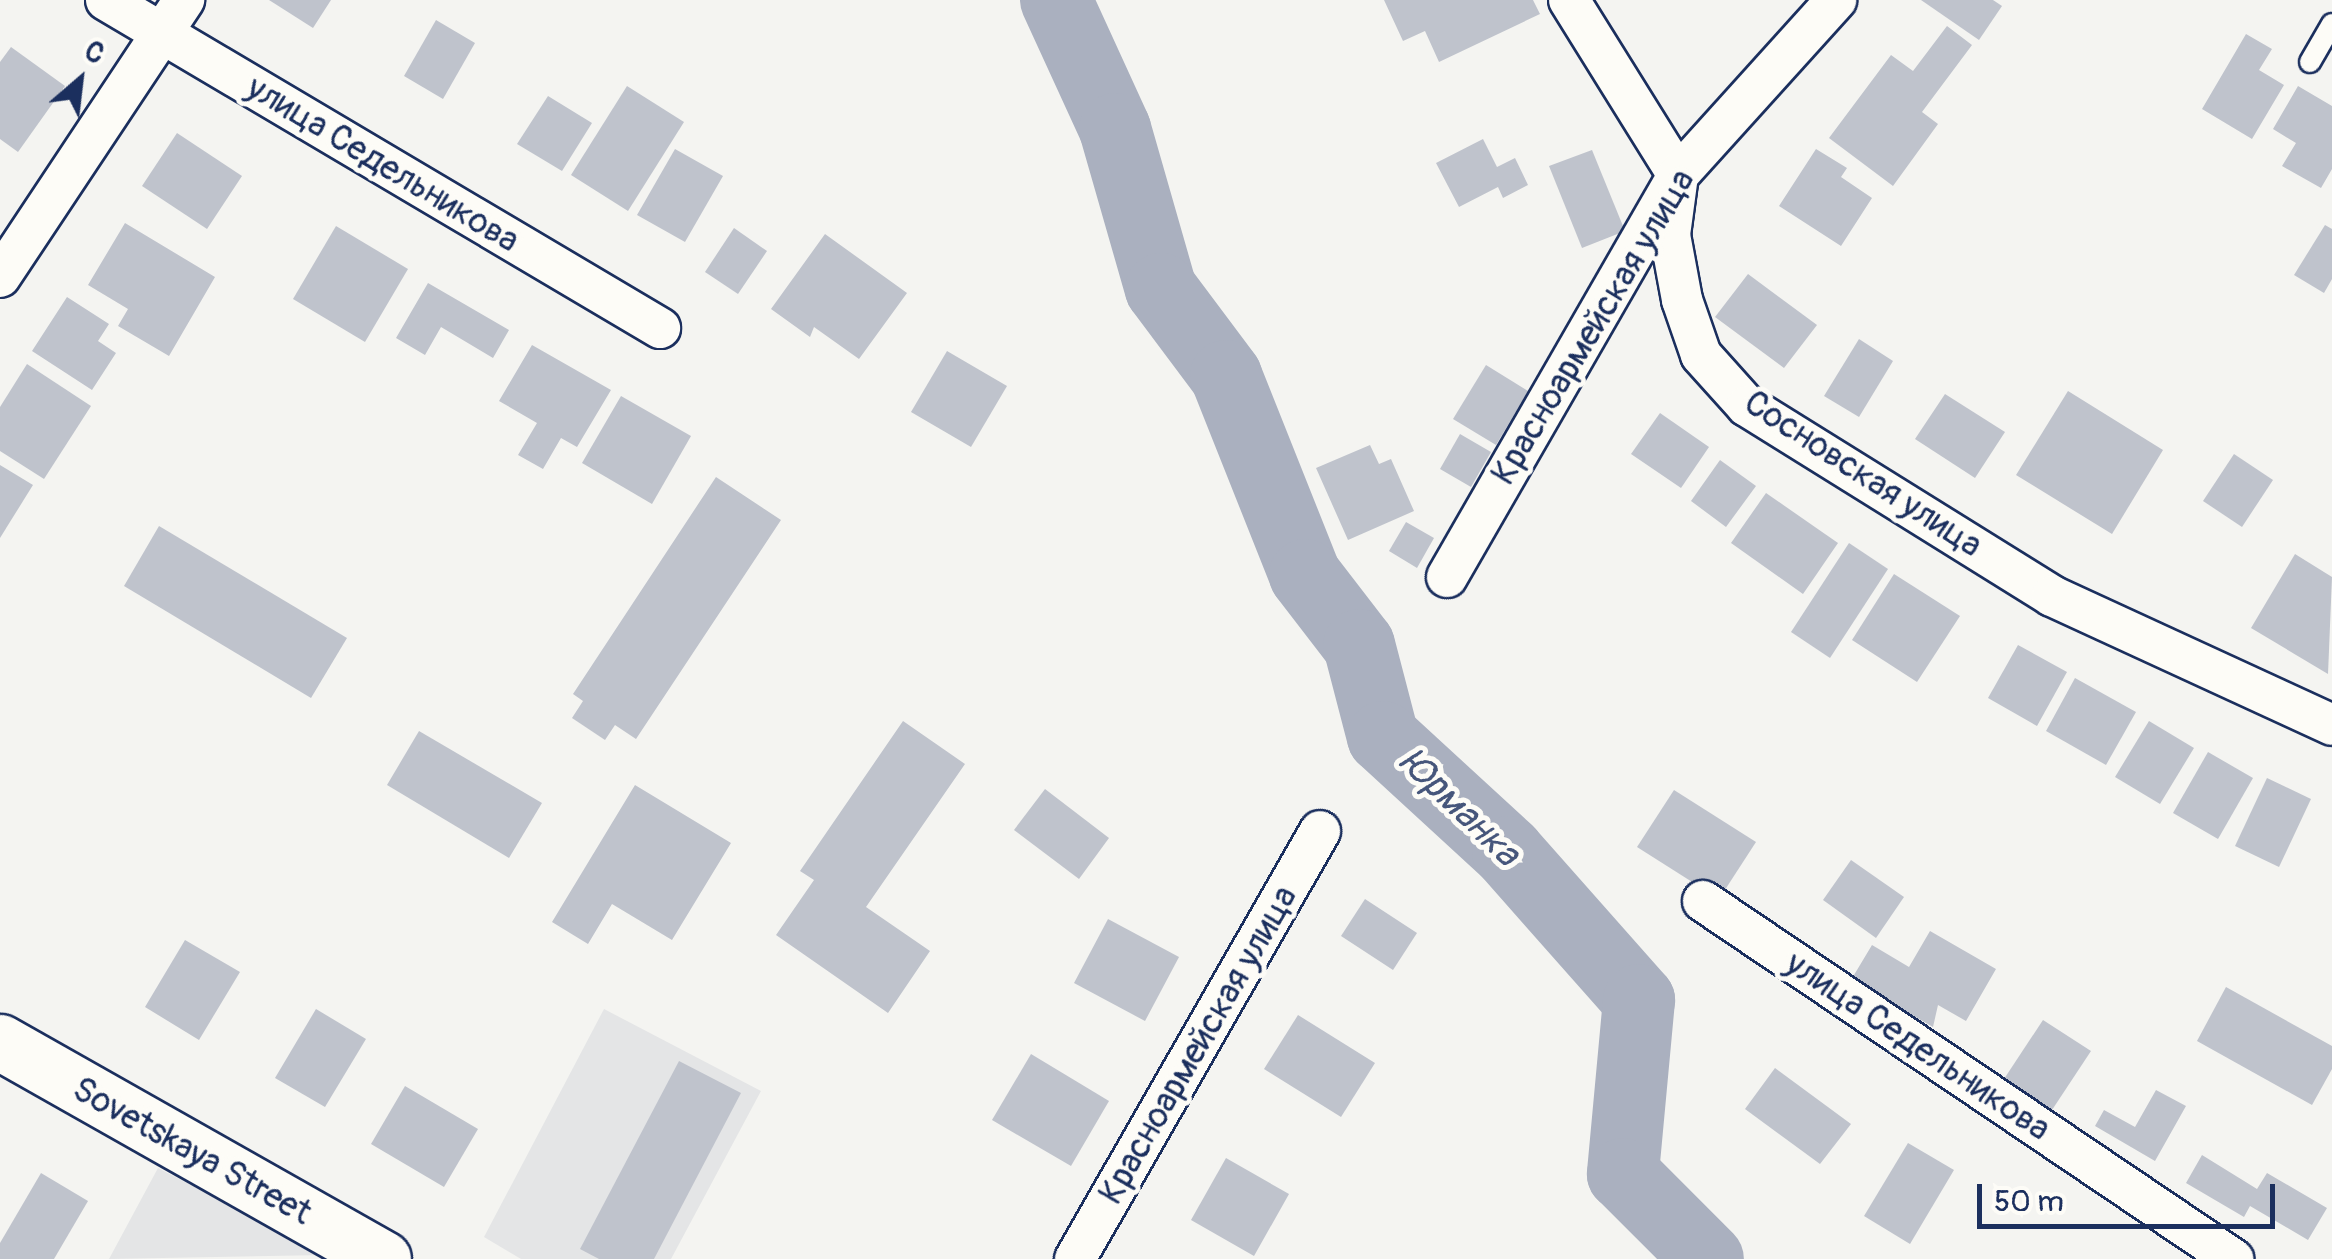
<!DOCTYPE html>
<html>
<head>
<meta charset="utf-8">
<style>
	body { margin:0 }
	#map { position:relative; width:2332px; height:1259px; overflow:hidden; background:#f4f4f1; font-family:Pangolin,sans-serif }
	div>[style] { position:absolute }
	.built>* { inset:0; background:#e4e5e6 }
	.river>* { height:72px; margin:-36px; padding:0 36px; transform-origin:36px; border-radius:36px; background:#aab0bf }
	.building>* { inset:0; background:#bfc3cc }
	.roads { filter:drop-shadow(2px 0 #1b2f5e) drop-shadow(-2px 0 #1b2f5e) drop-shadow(0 2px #1b2f5e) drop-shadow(0 -2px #1b2f5e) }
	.lane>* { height:20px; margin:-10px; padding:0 10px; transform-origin:10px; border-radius:10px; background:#fdfcf7 }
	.street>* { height:40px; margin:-20px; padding:0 20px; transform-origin:20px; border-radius:20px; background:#fdfcf7 }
	.secondary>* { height:55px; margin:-27.5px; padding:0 27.5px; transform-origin:27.5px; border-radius:27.5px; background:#fdfcf7 }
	span { translate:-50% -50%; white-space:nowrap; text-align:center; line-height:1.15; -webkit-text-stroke:10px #fdfcf7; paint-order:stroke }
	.street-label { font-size:35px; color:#1b2f5e }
	.water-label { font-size:38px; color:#46567b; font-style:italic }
	.north { position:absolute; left:30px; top:30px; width:100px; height:100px; -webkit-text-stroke:8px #fdfcf7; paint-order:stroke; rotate:28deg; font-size:28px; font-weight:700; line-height:40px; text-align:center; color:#1b2f5e }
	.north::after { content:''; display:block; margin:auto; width:35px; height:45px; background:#1b2f5e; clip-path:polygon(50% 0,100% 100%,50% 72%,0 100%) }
	.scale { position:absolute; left:1977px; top:1184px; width:298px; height:45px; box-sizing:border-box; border:5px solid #1b2f5e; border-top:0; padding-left:12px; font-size:30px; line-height:35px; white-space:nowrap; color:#1b2f5e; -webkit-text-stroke:8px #fdfcf7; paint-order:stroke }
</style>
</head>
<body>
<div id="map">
	<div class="built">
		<i style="clip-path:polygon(604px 1009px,761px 1091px,671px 1259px,521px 1259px,484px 1237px)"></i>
		<i style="clip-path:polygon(158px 1168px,326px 1255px,109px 1259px)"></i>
	</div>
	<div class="river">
		<i style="left:1056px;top:0;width:142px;rotate:65.4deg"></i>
		<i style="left:1115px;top:129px;width:166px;rotate:74deg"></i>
		<i style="left:1161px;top:289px;width:109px;rotate:53.2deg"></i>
		<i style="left:1226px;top:376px;width:214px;rotate:68.3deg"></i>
		<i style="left:1305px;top:575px;width:88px;rotate:52.4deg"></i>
		<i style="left:1359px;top:645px;width:95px;rotate:75.4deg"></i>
		<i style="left:1383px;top:737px;width:170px;rotate:42.6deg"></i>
		<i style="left:1508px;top:852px;width:198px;rotate:48.5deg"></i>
		<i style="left:1639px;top:1000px;width:175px;rotate:95.3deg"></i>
		<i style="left:1623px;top:1174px;width:120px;rotate:45deg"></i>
	</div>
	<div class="building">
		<i style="clip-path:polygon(269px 0,331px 0,313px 28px)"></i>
		<i style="clip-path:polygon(1384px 0,1533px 0,1540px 14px,1439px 62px,1425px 31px,1403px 41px)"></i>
		<i style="clip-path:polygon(1921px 0,1993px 0,2002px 6px,1979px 40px)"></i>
		<i style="clip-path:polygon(436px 20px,475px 43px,443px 99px,404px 76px)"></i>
		<i style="clip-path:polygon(1947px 26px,1972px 45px,1922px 112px,1938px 124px,1893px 186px,1829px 138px,1891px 55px,1913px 71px)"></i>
		<i style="clip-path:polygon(2246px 34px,2272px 49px,2259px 70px,2284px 85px,2252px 139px,2202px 109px)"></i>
		<i style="clip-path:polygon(11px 47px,65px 86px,18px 152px,0 139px,0 62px)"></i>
		<i style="clip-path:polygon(627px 86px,684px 122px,628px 211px,571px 175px)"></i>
		<i style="clip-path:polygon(2298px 86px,2332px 106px,2332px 169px,2321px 188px,2282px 166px,2296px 143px,2273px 129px)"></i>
		<i style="clip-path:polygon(548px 96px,592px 123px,562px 171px,517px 144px)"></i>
		<i style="clip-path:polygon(177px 133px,242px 176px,207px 229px,142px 186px)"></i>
		<i style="clip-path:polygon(1483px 139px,1497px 167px,1515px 158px,1528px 185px,1503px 198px,1498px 187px,1459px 207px,1436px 163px)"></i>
		<i style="clip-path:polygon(675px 149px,723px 176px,685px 242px,637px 215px)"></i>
		<i style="clip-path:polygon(1816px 149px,1847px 168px,1841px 177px,1872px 198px,1841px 246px,1779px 206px)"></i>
		<i style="clip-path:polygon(1592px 150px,1625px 231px,1582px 248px,1549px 166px)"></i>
		<i style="clip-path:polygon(125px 223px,215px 277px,169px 356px,118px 326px,128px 309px,88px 285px)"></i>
		<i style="clip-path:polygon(2325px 225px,2332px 229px,2332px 279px,2324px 293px,2294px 275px)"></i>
		<i style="clip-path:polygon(336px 226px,408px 269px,365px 342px,293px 299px)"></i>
		<i style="clip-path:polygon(734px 228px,767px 251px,738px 294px,705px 272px)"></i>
		<i style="clip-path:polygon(825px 234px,907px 293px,859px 359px,814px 327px,810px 337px,771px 309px)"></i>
		<i style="clip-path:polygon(1748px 274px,1817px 325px,1784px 368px,1715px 317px)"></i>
		<i style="clip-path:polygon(428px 283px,509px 330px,493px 358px,441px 327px,425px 355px,396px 338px)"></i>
		<i style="clip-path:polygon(67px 297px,109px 324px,98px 341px,116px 353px,92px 390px,32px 351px)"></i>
		<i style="clip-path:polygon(1859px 339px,1893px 361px,1859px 417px,1824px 396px)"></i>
		<i style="clip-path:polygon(532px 345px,611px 390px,577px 447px,561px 438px,543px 469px,518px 455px,537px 423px,499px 401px)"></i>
		<i style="clip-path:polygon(947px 351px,1007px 386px,971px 447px,911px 412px)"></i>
		<i style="clip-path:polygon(27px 364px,91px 406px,44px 479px,0 451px,0 407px)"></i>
		<i style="clip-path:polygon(1486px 365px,1528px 391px,1496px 445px,1453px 419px)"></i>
		<i style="clip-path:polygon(2068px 391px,2163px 450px,2112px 534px,2016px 475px)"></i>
		<i style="clip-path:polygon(1945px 394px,2005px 432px,1975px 478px,1915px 439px)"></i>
		<i style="clip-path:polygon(621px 396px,691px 436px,652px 504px,582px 463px)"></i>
		<i style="clip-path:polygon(1660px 413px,1709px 447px,1681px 488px,1631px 454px)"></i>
		<i style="clip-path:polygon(1460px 434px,1491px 452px,1471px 487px,1440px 469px)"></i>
		<i style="clip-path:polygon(1370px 445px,1379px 464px,1391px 459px,1414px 511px,1348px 540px,1316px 468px)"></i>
		<i style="clip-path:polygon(2234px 454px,2273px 480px,2242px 527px,2203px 501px)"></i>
		<i style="clip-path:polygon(1720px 460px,1756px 486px,1726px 527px,1691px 501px)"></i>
		<i style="clip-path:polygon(0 465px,33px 485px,0 538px)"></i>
		<i style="clip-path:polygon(716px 477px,781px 520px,636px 739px,615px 725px,605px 740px,572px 718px,583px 701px,573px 694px)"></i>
		<i style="clip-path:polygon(1766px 493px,1838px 543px,1803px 594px,1731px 543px)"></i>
		<i style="clip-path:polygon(1406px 522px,1434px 538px,1417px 568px,1389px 551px)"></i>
		<i style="clip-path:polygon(159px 526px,347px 638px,311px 698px,124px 586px)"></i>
		<i style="clip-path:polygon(1849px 543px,1888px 569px,1830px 658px,1791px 632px)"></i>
		<i style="clip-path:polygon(2295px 554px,2332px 577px,2328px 674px,2251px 628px)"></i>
		<i style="clip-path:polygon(1894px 574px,1960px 616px,1917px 682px,1852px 640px)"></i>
		<i style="clip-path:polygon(2018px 645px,2067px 672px,2037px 726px,1988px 698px)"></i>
		<i style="clip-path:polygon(2075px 678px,2136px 712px,2106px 765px,2046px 731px)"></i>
		<i style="clip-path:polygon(903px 721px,965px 764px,866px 907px,930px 951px,888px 1013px,776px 935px,814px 880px,800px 871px)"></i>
		<i style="clip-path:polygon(2149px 721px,2194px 748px,2160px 804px,2115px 777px)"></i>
		<i style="clip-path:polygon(419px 731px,542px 803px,509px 858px,387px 785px)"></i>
		<i style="clip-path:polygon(2208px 752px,2253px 778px,2218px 839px,2173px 813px)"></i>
		<i style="clip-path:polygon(2267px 778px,2311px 799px,2279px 867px,2235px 846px)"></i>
		<i style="clip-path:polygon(635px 785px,731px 843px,672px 940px,612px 904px,588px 944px,552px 922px)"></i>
		<i style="clip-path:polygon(1045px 789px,1109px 838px,1079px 879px,1014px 830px)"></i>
		<i style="clip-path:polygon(1674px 790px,1756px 842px,1719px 899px,1637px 847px)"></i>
		<i style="clip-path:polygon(1851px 860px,1904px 897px,1876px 938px,1823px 900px)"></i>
		<i style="clip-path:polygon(1365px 899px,1417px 933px,1393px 970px,1341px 936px)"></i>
		<i style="clip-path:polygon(1108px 919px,1179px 957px,1145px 1021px,1074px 983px)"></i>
		<i style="clip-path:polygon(1930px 931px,1996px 969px,1966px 1021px,1938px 1005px,1933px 1027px,1851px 980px,1872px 945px,1909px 967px)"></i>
		<i style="clip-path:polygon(185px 940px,240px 972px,199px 1040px,145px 1007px)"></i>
		<i style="clip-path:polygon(2226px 987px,2332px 1046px,2332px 1069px,2312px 1105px,2197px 1041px)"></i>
		<i style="clip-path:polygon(316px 1009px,366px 1039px,325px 1107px,275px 1078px)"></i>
		<i style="clip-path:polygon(1298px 1015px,1375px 1063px,1341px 1117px,1264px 1069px)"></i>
		<i style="clip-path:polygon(2043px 1020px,2091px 1051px,2052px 1110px,2004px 1079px)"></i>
		<i style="clip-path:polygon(1031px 1054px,1109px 1101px,1071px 1166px,992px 1120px)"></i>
		<i style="clip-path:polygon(679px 1061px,741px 1093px,654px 1259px,599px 1259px,580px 1249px)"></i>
		<i style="clip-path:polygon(1775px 1068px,1851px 1124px,1820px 1164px,1745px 1109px)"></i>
		<i style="clip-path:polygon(405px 1086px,478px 1129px,444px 1187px,371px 1144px)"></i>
		<i style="clip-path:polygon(2156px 1090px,2186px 1106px,2155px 1161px,2095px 1126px,2104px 1110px,2135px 1127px)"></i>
		<i style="clip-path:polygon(1908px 1143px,1954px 1170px,1910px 1244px,1864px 1216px)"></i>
		<i style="clip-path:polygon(2202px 1155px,2257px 1189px,2267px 1173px,2327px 1208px,2308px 1240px,2250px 1206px,2244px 1217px,2186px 1183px)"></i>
		<i style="clip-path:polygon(1226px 1158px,1289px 1194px,1254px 1256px,1191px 1220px)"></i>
		<i style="clip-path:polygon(41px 1173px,88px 1201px,54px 1259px,0 1259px,0 1243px)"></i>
	</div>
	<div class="roads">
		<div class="lane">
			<i style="left:2310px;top:62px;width:44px;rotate:-59.9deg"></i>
		</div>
		<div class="street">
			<i style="left:106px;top:0;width:644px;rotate:30.63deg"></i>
			<i style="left:1569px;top:0;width:206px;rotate:58.1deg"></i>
			<i style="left:1678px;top:175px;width:61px;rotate:97.6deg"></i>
			<i style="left:1670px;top:235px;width:66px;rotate:79.5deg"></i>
			<i style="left:1682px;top:300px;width:58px;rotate:70.9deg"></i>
			<i style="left:1701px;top:355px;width:69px;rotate:48deg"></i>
			<i style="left:1747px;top:406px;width:359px;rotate:31.9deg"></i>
			<i style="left:2052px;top:596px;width:308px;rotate:24.7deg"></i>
			<i style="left:0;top:277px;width:333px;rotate:-56.4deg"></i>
			<i style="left:1447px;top:577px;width:464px;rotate:-60.1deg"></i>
			<i style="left:1678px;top:175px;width:236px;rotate:-47.9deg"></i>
			<i style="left:1703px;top:901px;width:640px;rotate:34.04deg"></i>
			<i style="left:1075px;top:1259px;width:493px;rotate:-60.2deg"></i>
		</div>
		<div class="secondary">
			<i style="left:0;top:1042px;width:440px;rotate:29.5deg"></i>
		</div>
	</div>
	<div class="street-label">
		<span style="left:383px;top:164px;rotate:31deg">улица Седельникова</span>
		<span style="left:1593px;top:327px;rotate:-59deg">Красноармейская улица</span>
		<span style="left:1863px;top:474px;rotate:33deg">Сосновская улица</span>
		<span style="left:1198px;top:1045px;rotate:-60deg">Красноармейская улица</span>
		<span style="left:1918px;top:1046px;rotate:34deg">улица Седельникова</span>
		<span style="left:192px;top:1151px;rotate:29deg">Sovetskaya Street</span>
	</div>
	<div class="water-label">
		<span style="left:1459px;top:808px;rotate:44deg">Юрманка</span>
	</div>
	<div class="north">С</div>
	<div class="scale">50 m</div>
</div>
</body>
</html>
